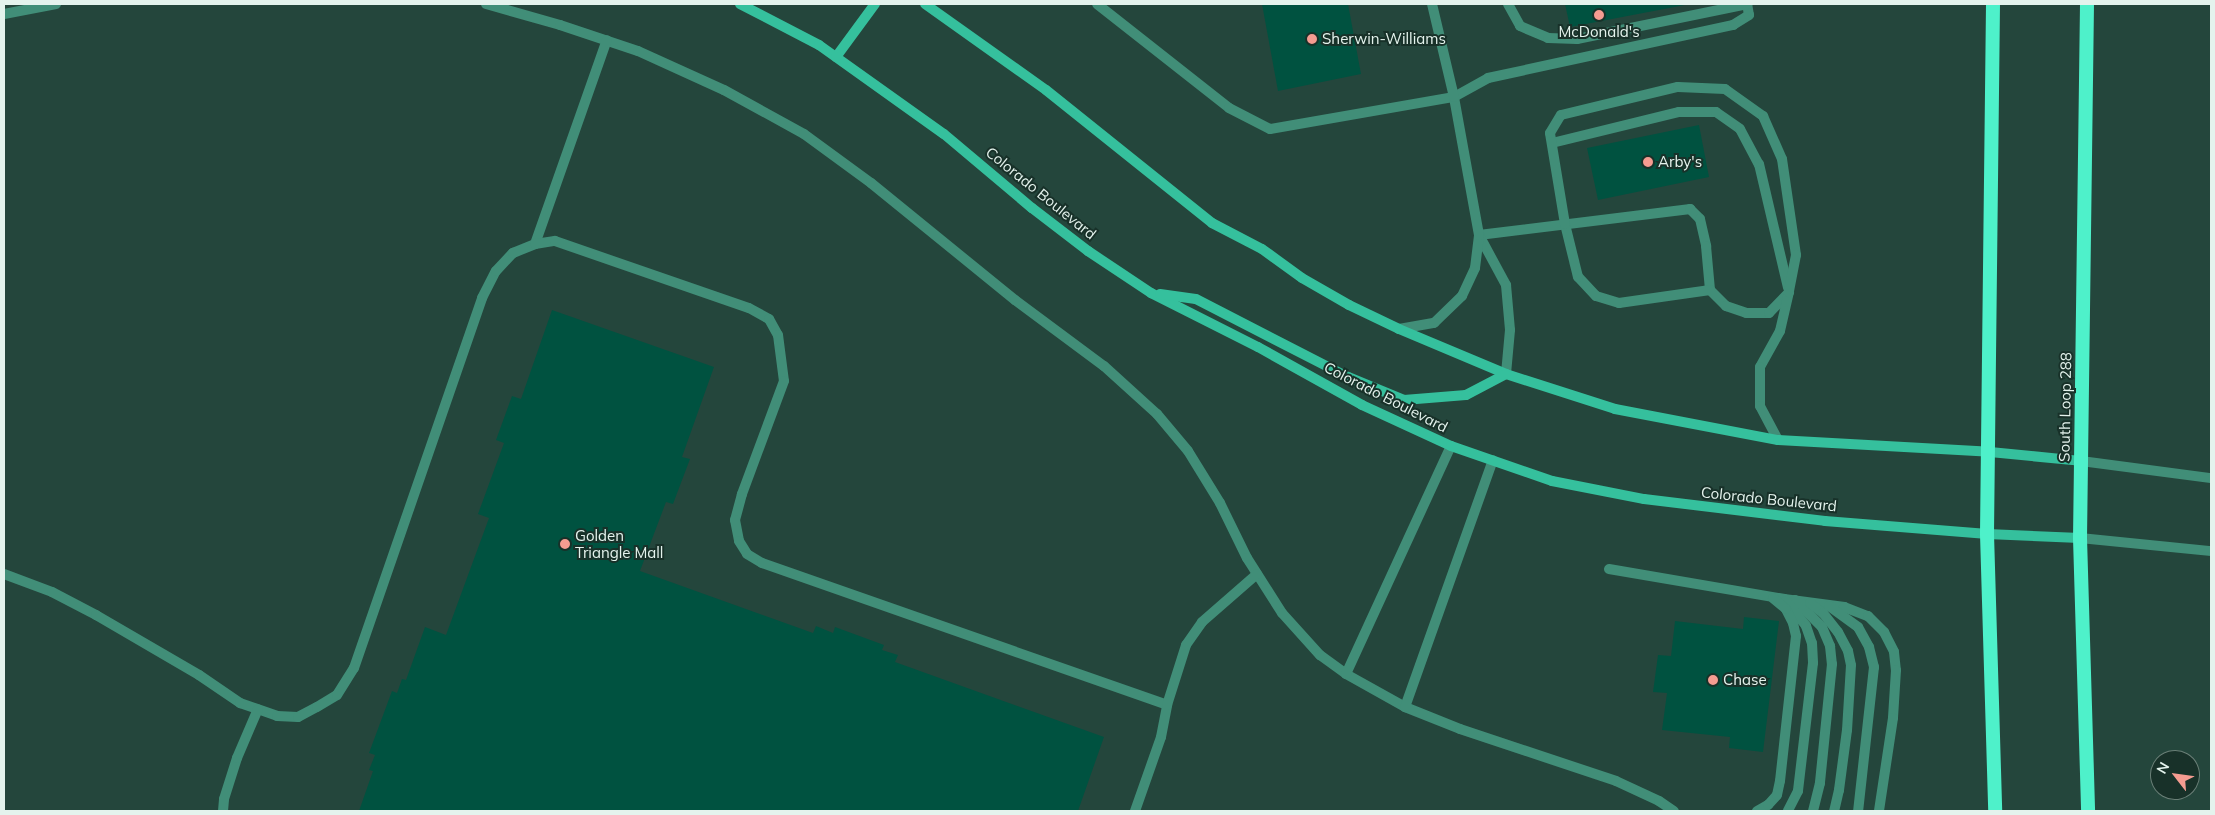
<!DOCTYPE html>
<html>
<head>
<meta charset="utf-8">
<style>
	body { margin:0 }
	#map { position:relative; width:2215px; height:815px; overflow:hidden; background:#223b33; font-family:Mulish,sans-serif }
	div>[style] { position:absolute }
	.built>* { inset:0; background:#24463c }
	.building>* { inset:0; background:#005240 }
	.service>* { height:10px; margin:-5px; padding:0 5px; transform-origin:5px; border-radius:5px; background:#418e78 }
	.tertiary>* { height:10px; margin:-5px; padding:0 5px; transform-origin:5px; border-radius:5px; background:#418e78 }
	.secondary>* { height:10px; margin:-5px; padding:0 5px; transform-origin:5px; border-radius:5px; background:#35c09d }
	.trunk>* { height:14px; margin:-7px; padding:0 7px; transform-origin:7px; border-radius:7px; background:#4ef1ca }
	.dots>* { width:14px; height:14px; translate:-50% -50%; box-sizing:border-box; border:2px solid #183129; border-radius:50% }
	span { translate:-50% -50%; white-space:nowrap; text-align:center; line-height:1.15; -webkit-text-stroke:4px #183129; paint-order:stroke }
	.poi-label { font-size:15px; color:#e4f3ed }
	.left { translate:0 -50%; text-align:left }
	.street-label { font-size:15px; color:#e4f3ed }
	.frame { position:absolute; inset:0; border:5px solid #e4f3ed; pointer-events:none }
	.north { position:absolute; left:2150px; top:750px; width:50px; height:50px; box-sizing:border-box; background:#183129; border:1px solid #6a7f77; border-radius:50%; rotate:300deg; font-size:14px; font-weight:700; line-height:20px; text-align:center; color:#e4f3ed }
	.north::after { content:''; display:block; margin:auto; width:18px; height:22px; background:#f59c91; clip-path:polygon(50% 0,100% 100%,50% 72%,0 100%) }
</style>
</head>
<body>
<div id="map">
	<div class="built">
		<i style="clip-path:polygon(evenodd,4px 4px,2211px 4px,2211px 811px,4px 811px,4px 4px,2160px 760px,2190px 760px,2190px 790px,2160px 790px,2160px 760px)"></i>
	</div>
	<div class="building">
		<i style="clip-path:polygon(1262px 4px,1348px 4px,1361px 74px,1278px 91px)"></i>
		<i style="clip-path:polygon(1565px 4px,1684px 4px,1685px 5px,1570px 27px)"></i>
		<i style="clip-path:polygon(1699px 125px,1709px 177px,1598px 200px,1587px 148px)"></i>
		<i style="clip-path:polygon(552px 310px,714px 367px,682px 457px,690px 459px,673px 504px,666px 502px,640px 571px,813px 633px,816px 626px,833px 633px,835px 627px,884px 645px,882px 650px,898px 655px,895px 662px,1104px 737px,1078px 811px,359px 811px,373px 771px,369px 770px,375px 755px,369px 753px,392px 691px,397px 693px,402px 679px,406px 680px,425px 627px,446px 635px,489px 518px,478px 514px,504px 443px,496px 440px,512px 396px,521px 399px)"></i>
		<i style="clip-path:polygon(1744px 617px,1779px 621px,1763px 752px,1729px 748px,1730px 737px,1662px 730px,1667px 693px,1653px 692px,1658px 655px,1671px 656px,1675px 621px,1743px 629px)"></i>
	</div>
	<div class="service">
		<i style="left:486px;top:4px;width:77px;rotate:15.8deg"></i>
		<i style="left:560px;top:25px;width:82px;rotate:18.4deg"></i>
		<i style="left:638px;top:51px;width:94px;rotate:24.4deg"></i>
		<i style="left:724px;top:90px;width:91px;rotate:28.8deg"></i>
		<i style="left:804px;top:134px;width:83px;rotate:36.2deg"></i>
		<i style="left:871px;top:183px;width:186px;rotate:39.1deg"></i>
		<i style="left:1015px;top:300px;width:111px;rotate:36.6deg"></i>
		<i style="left:1104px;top:366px;width:72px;rotate:42.2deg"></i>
		<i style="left:1157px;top:414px;width:48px;rotate:50deg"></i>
		<i style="left:1188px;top:451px;width:61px;rotate:58.4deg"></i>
		<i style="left:1220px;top:503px;width:61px;rotate:63.9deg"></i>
		<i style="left:1247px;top:558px;width:65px;rotate:57.5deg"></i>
		<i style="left:1282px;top:613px;width:57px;rotate:47.9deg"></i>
		<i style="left:1320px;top:655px;width:32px;rotate:36deg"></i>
		<i style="left:1346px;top:674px;width:68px;rotate:29.2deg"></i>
		<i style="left:1405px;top:707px;width:59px;rotate:21.8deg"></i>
		<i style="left:1460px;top:729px;width:164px;rotate:18.4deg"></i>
		<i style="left:1616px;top:781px;width:47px;rotate:24.9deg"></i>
		<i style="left:1659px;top:801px;width:18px;rotate:34deg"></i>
		<i style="left:1097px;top:4px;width:168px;rotate:38.2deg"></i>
		<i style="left:1229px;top:108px;width:46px;rotate:27.1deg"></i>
		<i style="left:1270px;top:129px;width:187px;rotate:-9.9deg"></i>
		<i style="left:1454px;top:97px;width:39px;rotate:-29deg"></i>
		<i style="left:1488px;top:78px;width:251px;rotate:-12.2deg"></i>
		<i style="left:1733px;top:25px;width:19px;rotate:-32deg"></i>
		<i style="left:1749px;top:15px;width:11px;rotate:-100deg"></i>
		<i style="left:1508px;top:4px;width:25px;rotate:61deg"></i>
		<i style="left:1520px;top:26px;width:30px;rotate:23deg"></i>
		<i style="left:1548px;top:38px;width:29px;rotate:2deg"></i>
		<i style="left:1577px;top:39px;width:174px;rotate:-11.6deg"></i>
		<i style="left:4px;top:14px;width:53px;rotate:-10.9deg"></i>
		<i style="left:1552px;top:143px;width:131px;rotate:-13.7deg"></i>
		<i style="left:1679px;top:112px;width:37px"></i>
		<i style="left:1716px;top:112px;width:29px;rotate:35deg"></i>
		<i style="left:1740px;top:129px;width:40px;rotate:62deg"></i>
		<i style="left:1759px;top:164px;width:127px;rotate:76.8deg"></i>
		<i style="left:1479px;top:235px;width:213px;rotate:-7deg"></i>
		<i style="left:1690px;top:209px;width:14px;rotate:45deg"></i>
		<i style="left:1700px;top:219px;width:28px;rotate:77deg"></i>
		<i style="left:1706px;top:246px;width:44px;rotate:84.8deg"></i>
		<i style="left:1710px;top:290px;width:23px;rotate:45deg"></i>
		<i style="left:1726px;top:306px;width:21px;rotate:19deg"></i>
		<i style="left:1746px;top:313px;width:23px"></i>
		<i style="left:1769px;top:313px;width:29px;rotate:-46deg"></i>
		<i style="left:1789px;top:292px;width:40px;rotate:103deg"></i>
		<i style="left:1780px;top:331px;width:41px;rotate:119.1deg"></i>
		<i style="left:1760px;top:367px;width:39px;rotate:90deg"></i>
		<i style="left:1760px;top:406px;width:38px;rotate:62deg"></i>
		<i style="left:1479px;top:235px;width:57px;rotate:61.6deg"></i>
		<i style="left:1506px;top:285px;width:45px;rotate:84.9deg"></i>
		<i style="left:1510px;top:330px;width:44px;rotate:95.2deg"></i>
		<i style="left:535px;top:244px;width:216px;rotate:-70.6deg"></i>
		<i style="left:1710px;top:290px;width:92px;rotate:171.9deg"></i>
		<i style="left:1619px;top:303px;width:24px;rotate:-163deg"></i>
		<i style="left:1596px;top:296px;width:26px;rotate:-133deg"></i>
		<i style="left:1578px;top:277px;width:55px;rotate:-103.8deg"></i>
		<i style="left:1565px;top:224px;width:92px;rotate:-99.4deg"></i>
		<i style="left:1550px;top:133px;width:21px;rotate:-59deg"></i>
		<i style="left:1561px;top:115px;width:120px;rotate:-13.5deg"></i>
		<i style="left:1678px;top:87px;width:47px;rotate:2.4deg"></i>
		<i style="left:1725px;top:89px;width:47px;rotate:35.4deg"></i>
		<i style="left:1763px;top:116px;width:47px;rotate:66.2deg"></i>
		<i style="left:1782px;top:159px;width:97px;rotate:81.7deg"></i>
		<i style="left:1796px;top:255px;width:38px;rotate:101deg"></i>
		<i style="left:1399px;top:329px;width:36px;rotate:-10deg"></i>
		<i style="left:1434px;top:323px;width:39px;rotate:-44deg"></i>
		<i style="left:1462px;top:296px;width:31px;rotate:-65deg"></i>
		<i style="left:1475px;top:268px;width:33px;rotate:-83deg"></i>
		<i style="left:1479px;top:235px;width:140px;rotate:-100.3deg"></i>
		<i style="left:1454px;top:97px;width:96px;rotate:-103.3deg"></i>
		<i style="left:1609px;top:569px;width:178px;rotate:9.7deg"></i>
		<i style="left:1784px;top:599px;width:61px;rotate:7.6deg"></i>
		<i style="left:1844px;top:607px;width:26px;rotate:21deg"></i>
		<i style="left:1868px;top:616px;width:23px;rotate:45deg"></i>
		<i style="left:1884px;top:632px;width:22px;rotate:63deg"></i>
		<i style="left:1894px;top:652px;width:18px;rotate:84deg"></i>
		<i style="left:1896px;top:670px;width:48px;rotate:93.6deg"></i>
		<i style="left:1893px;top:718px;width:94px;rotate:98.6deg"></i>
		<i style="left:4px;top:574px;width:51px;rotate:20.6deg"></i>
		<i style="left:52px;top:592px;width:50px;rotate:27.6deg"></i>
		<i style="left:96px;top:615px;width:119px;rotate:30.2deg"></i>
		<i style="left:199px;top:675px;width:50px;rotate:34.3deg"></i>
		<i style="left:240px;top:703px;width:39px;rotate:19deg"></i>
		<i style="left:277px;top:716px;width:21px;rotate:3deg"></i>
		<i style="left:298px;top:717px;width:21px;rotate:-28deg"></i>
		<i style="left:317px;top:707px;width:23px;rotate:-31deg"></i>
		<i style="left:337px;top:695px;width:32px;rotate:-58deg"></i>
		<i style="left:354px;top:668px;width:392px;rotate:-70.9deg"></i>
		<i style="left:482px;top:298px;width:30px;rotate:-63deg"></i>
		<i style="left:496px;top:271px;width:25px;rotate:-47deg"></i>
		<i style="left:513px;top:253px;width:24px;rotate:-22deg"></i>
		<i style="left:535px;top:244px;width:20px;rotate:-9deg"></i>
		<i style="left:555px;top:241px;width:205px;rotate:19.1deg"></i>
		<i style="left:749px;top:308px;width:23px;rotate:29deg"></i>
		<i style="left:769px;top:319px;width:18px;rotate:61deg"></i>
		<i style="left:778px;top:335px;width:46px;rotate:82.6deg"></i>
		<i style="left:784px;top:381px;width:121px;rotate:110.4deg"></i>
		<i style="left:742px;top:494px;width:27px;rotate:105deg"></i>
		<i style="left:735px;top:520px;width:21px;rotate:79deg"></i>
		<i style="left:739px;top:541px;width:15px;rotate:58deg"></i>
		<i style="left:747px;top:554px;width:17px;rotate:31deg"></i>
		<i style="left:762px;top:563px;width:429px;rotate:19.3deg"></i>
		<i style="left:1795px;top:600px;width:38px;rotate:45deg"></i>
		<i style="left:1822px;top:627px;width:21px;rotate:67deg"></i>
		<i style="left:1830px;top:646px;width:18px;rotate:84deg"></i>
		<i style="left:1832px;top:664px;width:120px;rotate:95.8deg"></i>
		<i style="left:1820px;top:783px;width:29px;rotate:104deg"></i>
		<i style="left:1786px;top:601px;width:32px;rotate:51deg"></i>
		<i style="left:1806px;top:626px;width:18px;rotate:71deg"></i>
		<i style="left:1812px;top:643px;width:20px;rotate:87deg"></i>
		<i style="left:1813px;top:663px;width:129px;rotate:96.7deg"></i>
		<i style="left:1798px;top:791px;width:22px;rotate:117deg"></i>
		<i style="left:1810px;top:603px;width:16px;rotate:38deg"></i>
		<i style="left:1823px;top:613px;width:24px;rotate:52deg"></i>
		<i style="left:1838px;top:632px;width:21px;rotate:62deg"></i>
		<i style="left:1848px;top:651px;width:14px;rotate:78deg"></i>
		<i style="left:1851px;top:665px;width:65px;rotate:93.5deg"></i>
		<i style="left:1847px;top:730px;width:61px;rotate:97.6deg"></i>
		<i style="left:1839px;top:790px;width:22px;rotate:103deg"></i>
		<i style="left:1829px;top:606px;width:36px;rotate:36deg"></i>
		<i style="left:1858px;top:627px;width:23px;rotate:61deg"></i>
		<i style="left:1869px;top:647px;width:21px;rotate:76deg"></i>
		<i style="left:1874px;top:667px;width:145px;rotate:96.3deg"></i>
		<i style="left:1346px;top:674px;width:251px;rotate:-65.3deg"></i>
		<i style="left:1405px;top:707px;width:262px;rotate:-70.4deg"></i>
		<i style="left:223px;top:811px;width:12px;rotate:-85deg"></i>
		<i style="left:224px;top:799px;width:43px;rotate:-72.4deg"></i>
		<i style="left:237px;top:758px;width:53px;rotate:-66.8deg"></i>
		<i style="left:1135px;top:811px;width:78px;rotate:-70.6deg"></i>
		<i style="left:1161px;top:737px;width:33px;rotate:-79deg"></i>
		<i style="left:1167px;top:705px;width:63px;rotate:-72.4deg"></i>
		<i style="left:1186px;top:645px;width:28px;rotate:-55deg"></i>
		<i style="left:1202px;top:622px;width:73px;rotate:-41.1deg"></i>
		<i style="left:1757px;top:811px;width:13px;rotate:-29deg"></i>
		<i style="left:1768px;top:805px;width:13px;rotate:-48deg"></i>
		<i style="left:1777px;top:795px;width:14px;rotate:-78deg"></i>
		<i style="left:1780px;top:781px;width:146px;rotate:-83.7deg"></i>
		<i style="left:1796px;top:636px;width:13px;rotate:-103deg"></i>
		<i style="left:1793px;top:623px;width:16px;rotate:-117deg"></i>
		<i style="left:1786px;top:609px;width:17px;rotate:-140deg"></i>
	</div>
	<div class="tertiary">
		<i style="left:2081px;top:461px;width:131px;rotate:7.5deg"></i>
		<i style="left:2080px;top:538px;width:132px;rotate:5.7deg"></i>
	</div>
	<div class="secondary">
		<i style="left:740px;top:4px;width:89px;rotate:27.4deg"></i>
		<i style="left:819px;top:45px;width:153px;rotate:35.5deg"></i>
		<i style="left:944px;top:134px;width:115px;rotate:40.1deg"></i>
		<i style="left:1032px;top:208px;width:71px;rotate:37.5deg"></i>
		<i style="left:1088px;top:251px;width:76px;rotate:33.7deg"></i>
		<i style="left:1151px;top:293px;width:120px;rotate:26.8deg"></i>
		<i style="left:1258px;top:347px;width:119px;rotate:29.1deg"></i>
		<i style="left:1362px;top:405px;width:98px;rotate:24.7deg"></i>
		<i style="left:1451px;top:446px;width:107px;rotate:19.1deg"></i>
		<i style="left:1552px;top:481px;width:94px;rotate:11.1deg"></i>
		<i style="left:1644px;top:499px;width:182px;rotate:6.9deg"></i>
		<i style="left:1825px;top:521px;width:163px;rotate:4.6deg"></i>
		<i style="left:1987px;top:534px;width:93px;rotate:2.5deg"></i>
		<i style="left:925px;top:4px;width:148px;rotate:35.4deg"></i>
		<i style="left:1046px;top:90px;width:213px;rotate:38.7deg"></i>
		<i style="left:1212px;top:223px;width:56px;rotate:27.5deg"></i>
		<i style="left:1262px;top:249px;width:49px;rotate:35.9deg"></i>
		<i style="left:1302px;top:278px;width:54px;rotate:29.9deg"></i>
		<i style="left:1349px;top:305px;width:55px;rotate:25.6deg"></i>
		<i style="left:1399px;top:329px;width:116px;rotate:22.8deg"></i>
		<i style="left:1506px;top:374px;width:114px;rotate:17.8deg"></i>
		<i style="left:1615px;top:409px;width:166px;rotate:10.8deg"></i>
		<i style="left:1778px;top:440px;width:212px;rotate:3.2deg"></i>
		<i style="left:1990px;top:452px;width:91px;rotate:5.6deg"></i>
		<i style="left:836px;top:57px;width:66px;rotate:-53.7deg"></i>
		<i style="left:1160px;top:294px;width:36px;rotate:8deg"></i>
		<i style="left:1196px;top:299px;width:171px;rotate:27.2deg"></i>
		<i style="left:1348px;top:377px;width:61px;rotate:22.3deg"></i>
		<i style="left:1404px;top:400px;width:62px;rotate:-4.6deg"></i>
		<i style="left:1466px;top:395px;width:45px;rotate:-27.7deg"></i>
	</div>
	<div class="trunk">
		<i style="left:1993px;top:4px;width:530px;rotate:90.65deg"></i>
		<i style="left:1987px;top:534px;width:277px;rotate:88.3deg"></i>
		<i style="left:2087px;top:4px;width:534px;rotate:90.75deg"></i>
		<i style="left:2080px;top:538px;width:273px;rotate:88.3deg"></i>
	</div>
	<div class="dots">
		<i style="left:1599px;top:15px;background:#f59c91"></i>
		<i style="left:1312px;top:39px;background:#f59c91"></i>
		<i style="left:1648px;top:162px;background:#f59c91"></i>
		<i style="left:565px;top:544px;background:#f59c91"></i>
		<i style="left:1713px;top:680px;background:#f59c91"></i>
	</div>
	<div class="poi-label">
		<span style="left:1599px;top:32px">McDonald's</span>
		<span class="left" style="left:1322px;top:39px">Sherwin-Williams</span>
		<span class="left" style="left:1658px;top:162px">Arby's</span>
		<span class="left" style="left:575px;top:544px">Golden<br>Triangle Mall</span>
		<span class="left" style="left:1723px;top:680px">Chase</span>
	</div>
	<div class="street-label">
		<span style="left:1041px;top:193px;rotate:39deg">Colorado Boulevard</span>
		<span style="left:1386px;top:397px;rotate:27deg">Colorado Boulevard</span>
		<span style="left:2065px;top:407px;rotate:-89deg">South Loop 288</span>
		<span style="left:1769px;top:499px;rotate:6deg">Colorado Boulevard</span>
	</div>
	<div class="frame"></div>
	<div class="north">N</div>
</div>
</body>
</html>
